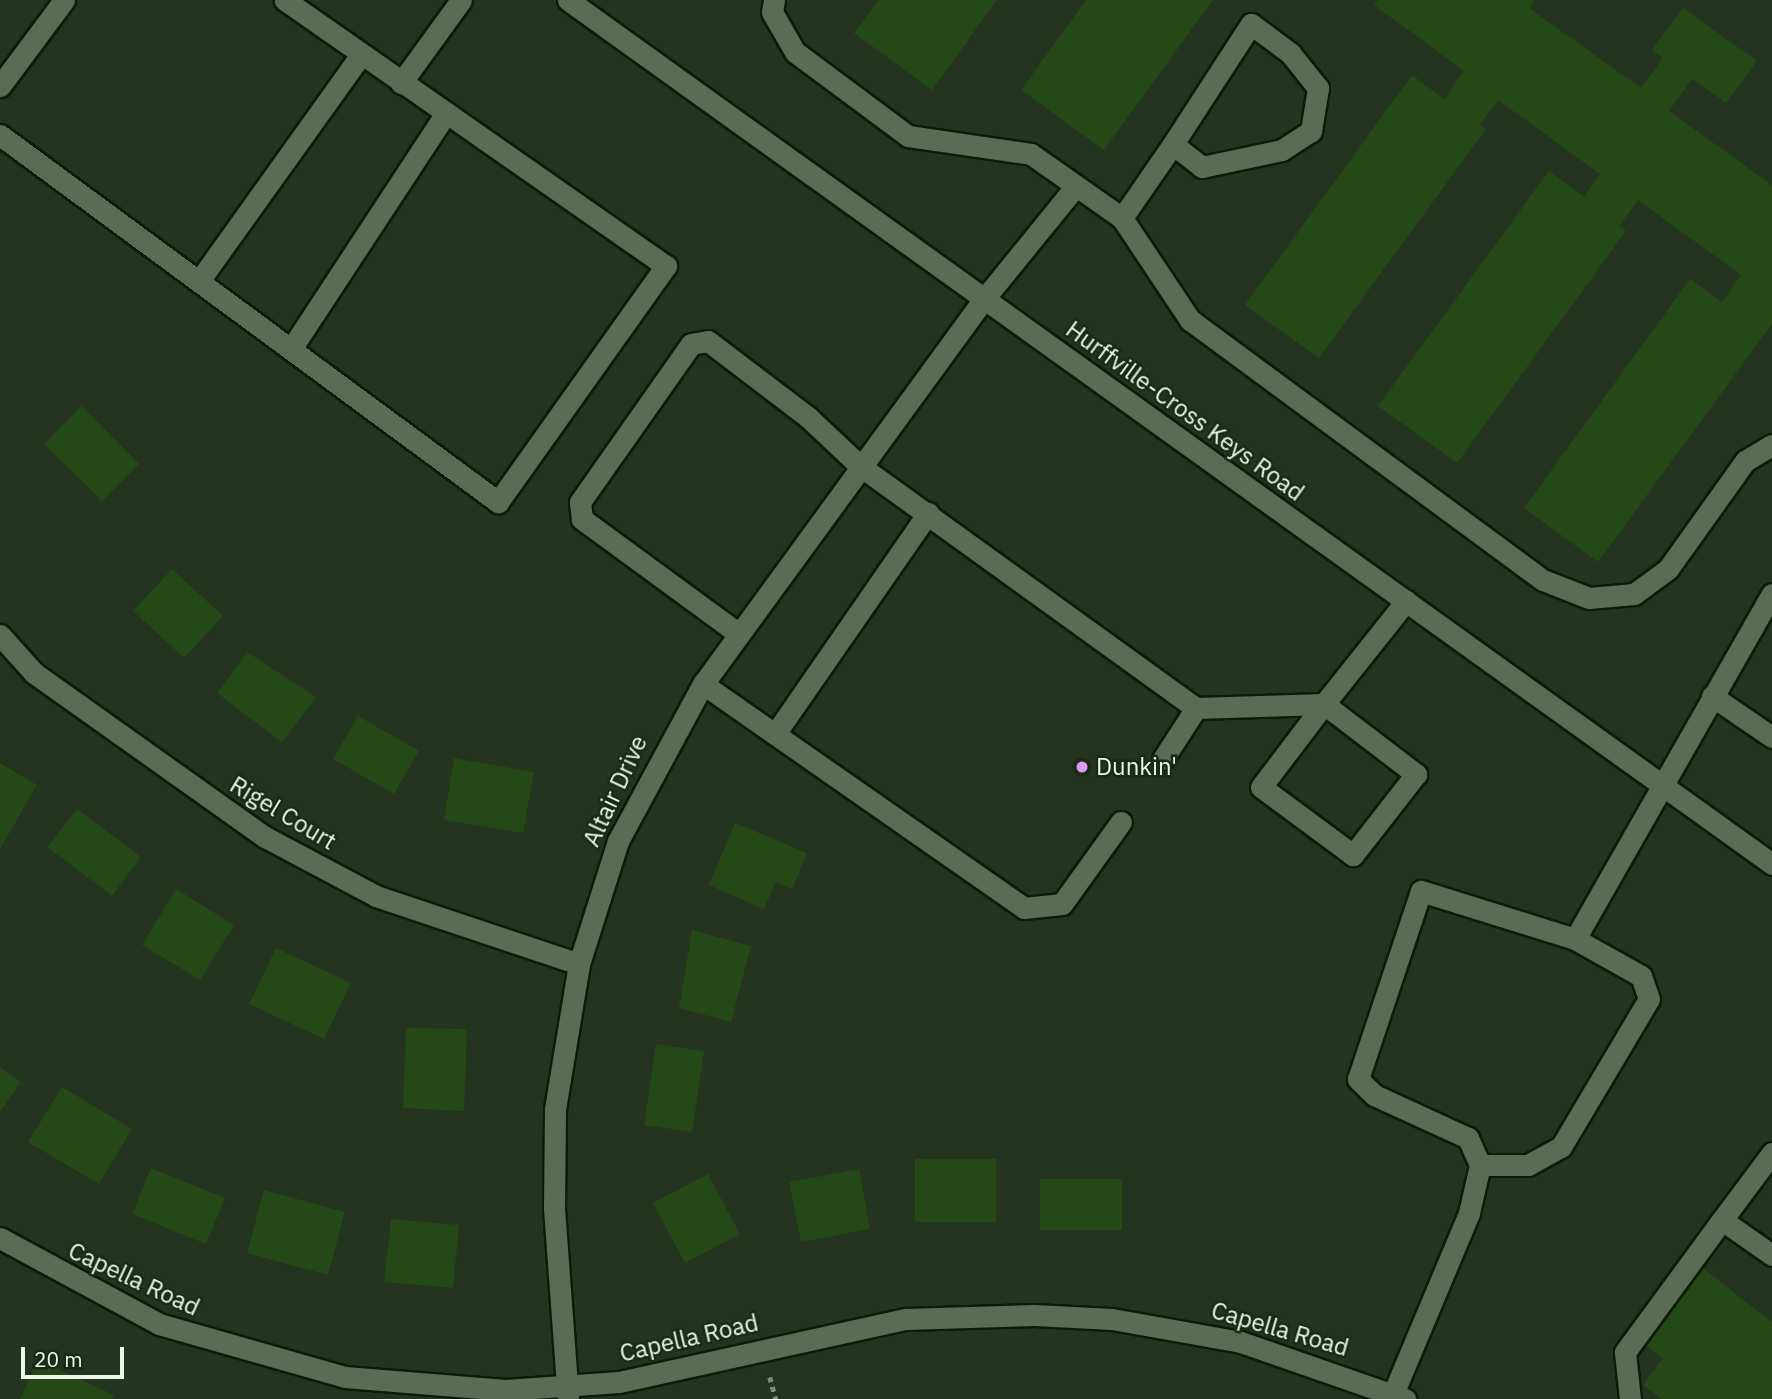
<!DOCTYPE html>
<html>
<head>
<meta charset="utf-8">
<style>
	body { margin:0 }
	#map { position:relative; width:1772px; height:1399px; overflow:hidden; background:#24341f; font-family:"IBM Plex Sans",sans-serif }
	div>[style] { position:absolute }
	.building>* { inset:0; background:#254817 }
	.path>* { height:4.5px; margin-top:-2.25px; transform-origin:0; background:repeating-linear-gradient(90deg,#7f8c7a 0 5px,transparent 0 10px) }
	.roads { filter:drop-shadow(2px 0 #0d1b08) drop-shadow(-2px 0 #0d1b08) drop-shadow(0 2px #0d1b08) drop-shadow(0 -2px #0d1b08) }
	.lane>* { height:21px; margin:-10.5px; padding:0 10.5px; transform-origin:10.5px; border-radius:10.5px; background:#5a6c54 }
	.street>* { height:21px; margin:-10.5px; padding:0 10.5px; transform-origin:10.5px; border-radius:10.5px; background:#5a6c54 }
	.secondary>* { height:21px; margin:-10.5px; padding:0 10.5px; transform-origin:10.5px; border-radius:10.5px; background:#5a6c54 }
	.dots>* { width:19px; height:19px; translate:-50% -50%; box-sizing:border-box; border:4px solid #1b2a15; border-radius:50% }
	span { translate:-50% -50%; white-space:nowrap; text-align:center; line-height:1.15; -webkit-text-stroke:5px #1b2a15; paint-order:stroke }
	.street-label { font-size:24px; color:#edf7e9 }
	.poi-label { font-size:24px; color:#edf7e9 }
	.left { translate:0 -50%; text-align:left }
	.scale { position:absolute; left:21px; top:1347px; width:103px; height:32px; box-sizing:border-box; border:4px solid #edf7e9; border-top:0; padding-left:9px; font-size:21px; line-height:24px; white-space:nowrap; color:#edf7e9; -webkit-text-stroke:5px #1b2a15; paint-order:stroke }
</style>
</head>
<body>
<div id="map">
	<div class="building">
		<i style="clip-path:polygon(879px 0,997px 0,932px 90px,854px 33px)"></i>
		<i style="clip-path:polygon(1086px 0,1213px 0,1104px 150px,1021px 90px)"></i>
		<i style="clip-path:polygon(1378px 0,1534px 0,1529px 8px,1641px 88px,1663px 58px,1652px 50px,1683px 8px,1757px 61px,1726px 103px,1692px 79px,1669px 111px,1772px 185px,1772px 324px,1598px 562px,1524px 508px,1690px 279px,1722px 302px,1741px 275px,1638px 200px,1619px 226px,1626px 231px,1457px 463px,1378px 406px,1549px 171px,1584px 197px,1600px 174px,1498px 100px,1480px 125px,1486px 129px,1319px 358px,1245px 305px,1412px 75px,1444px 99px,1464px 71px,1374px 5px)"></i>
		<i style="clip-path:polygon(82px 406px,139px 464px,102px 501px,44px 444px)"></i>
		<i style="clip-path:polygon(172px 569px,223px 616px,184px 658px,133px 611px)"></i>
		<i style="clip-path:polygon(247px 652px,316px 697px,282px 742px,217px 693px)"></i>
		<i style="clip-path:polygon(358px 716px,419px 751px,394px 794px,333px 759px)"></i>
		<i style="clip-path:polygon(454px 758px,534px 772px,523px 833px,444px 820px)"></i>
		<i style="clip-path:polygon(0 763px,37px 785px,0 849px)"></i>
		<i style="clip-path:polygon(77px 809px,141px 857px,112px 896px,47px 847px)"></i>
		<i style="clip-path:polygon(735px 823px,807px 853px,792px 889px,776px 882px,764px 909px,709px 885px)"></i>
		<i style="clip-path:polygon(176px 889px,234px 925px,200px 980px,142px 945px)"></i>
		<i style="clip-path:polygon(692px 930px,751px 946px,731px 1022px,679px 1008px)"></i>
		<i style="clip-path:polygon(276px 948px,351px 983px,324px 1039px,249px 1004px)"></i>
		<i style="clip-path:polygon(406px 1028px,467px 1029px,464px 1111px,403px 1108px)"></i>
		<i style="clip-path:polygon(656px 1044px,704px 1051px,692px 1132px,644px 1125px)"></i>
		<i style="clip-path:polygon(0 1067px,21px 1082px,0 1112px)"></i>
		<i style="clip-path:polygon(62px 1087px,132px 1129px,99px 1184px,28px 1142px)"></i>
		<i style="clip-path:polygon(915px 1159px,996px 1159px,996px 1222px,915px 1222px)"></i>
		<i style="clip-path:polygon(151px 1168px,225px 1198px,206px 1244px,132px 1214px)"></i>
		<i style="clip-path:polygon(859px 1169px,870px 1229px,801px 1242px,789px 1182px)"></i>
		<i style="clip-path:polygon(708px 1174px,740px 1234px,685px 1263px,653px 1203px)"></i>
		<i style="clip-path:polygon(1040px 1179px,1122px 1179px,1122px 1230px,1040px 1230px)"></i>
		<i style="clip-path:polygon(264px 1190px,345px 1212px,328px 1275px,247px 1253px)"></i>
		<i style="clip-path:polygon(391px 1219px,459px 1225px,453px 1288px,384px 1282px)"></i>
		<i style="clip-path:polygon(1701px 1267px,1772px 1322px,1772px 1399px,1662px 1399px,1643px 1385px,1663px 1358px,1643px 1343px)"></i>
		<i style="clip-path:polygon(38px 1360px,114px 1395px,112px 1399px,20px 1399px)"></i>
	</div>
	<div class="path">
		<i style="left:770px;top:1377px;width:23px;rotate:75deg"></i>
	</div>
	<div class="roads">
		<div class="lane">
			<i style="left:774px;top:0;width:12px;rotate:99deg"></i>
			<i style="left:772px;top:12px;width:46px;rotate:60.1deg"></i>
			<i style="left:795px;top:52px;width:141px;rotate:36.6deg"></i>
			<i style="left:908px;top:136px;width:124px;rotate:8.3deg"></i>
			<i style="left:1031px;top:154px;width:111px;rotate:35.1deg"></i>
			<i style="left:1122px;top:218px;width:123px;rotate:56.3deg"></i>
			<i style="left:1190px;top:320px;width:438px;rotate:36.4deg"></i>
			<i style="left:1543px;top:580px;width:49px;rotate:21.4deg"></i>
			<i style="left:1589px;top:598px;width:45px;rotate:-5.1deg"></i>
			<i style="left:1634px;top:594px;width:42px;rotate:-36.3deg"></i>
			<i style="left:1668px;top:569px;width:133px;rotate:-54.5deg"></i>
			<i style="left:1745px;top:461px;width:31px;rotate:-31deg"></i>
			<i style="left:1251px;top:24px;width:49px;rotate:36.6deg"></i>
			<i style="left:1290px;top:53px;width:45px;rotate:51.3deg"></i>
			<i style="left:1318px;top:88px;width:44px;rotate:99.2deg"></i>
			<i style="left:1311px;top:131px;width:35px;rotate:147deg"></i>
			<i style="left:1282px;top:150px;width:82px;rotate:168deg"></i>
			<i style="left:1202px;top:167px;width:37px;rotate:-142deg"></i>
			<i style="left:1173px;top:144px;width:143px;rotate:-57deg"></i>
			<i style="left:401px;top:83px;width:102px;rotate:-54.1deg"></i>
			<i style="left:0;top:86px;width:107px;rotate:-53.3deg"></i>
			<i style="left:0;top:135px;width:619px;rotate:36.39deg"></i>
			<i style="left:498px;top:502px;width:290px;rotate:-54.6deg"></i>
			<i style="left:666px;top:266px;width:465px;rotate:-145.1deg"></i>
			<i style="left:1122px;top:218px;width:90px;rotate:-55.4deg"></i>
			<i style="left:199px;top:281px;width:278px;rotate:-54.4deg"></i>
			<i style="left:984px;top:299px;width:144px;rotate:-50.9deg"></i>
			<i style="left:293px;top:346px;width:279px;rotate:-56.7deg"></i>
			<i style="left:739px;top:634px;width:195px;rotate:-143.8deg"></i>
			<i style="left:582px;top:519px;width:17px;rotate:-97deg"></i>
			<i style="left:580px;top:502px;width:193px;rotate:-54.9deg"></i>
			<i style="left:691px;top:344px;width:17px;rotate:-10deg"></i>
			<i style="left:708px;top:341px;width:127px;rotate:37.3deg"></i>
			<i style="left:809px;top:418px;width:70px;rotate:43.3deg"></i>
			<i style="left:860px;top:466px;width:414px;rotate:35.8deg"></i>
			<i style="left:1196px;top:708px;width:128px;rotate:-1.8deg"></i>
			<i style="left:1324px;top:704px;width:132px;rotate:-51.5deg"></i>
			<i style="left:703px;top:684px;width:391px;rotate:34.9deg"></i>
			<i style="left:1024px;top:908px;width:38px;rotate:-6deg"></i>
			<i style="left:1062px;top:904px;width:101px;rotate:-54.3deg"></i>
			<i style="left:1712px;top:696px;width:73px;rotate:34.3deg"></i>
			<i style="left:1324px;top:704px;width:116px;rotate:37.3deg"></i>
			<i style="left:1416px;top:774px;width:103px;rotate:127.9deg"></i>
			<i style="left:1353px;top:855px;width:114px;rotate:-143.5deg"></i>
			<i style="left:1261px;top:787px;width:104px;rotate:-52.8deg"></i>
			<i style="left:775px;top:734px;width:269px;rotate:-55.3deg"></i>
			<i style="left:1163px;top:759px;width:61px;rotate:-57.1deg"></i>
			<i style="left:1772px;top:1153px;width:84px;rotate:126.7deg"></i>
			<i style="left:1722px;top:1220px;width:61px;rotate:35deg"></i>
			<i style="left:1480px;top:1165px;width:48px"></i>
			<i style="left:1528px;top:1165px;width:38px;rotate:-29deg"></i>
			<i style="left:1561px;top:1147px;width:172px;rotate:-59.3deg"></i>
			<i style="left:1649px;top:999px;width:24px;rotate:-109deg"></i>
			<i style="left:1641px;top:976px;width:76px;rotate:-150.7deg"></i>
			<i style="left:1393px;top:1394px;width:196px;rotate:-67.2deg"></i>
			<i style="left:1469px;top:1213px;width:49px;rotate:-77.1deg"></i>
			<i style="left:1480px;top:1165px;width:30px;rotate:-114deg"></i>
			<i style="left:1468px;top:1138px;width:103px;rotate:-155.4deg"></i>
			<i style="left:1374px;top:1095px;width:23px;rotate:-135deg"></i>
			<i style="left:1358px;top:1079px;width:198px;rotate:-71.5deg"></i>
			<i style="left:1421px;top:891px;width:161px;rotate:17.3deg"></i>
			<i style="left:1575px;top:939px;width:397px;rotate:-60.3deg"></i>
			<i style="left:1630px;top:1399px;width:47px;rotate:-96.1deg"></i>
			<i style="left:1625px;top:1352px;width:164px;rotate:-53.7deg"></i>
		</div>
		<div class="street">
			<i style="left:0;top:635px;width:51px;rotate:48.2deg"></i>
			<i style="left:34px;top:673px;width:283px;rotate:35.4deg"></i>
			<i style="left:265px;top:837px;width:126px;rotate:28deg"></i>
			<i style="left:376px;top:896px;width:214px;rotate:18.5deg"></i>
			<i style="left:0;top:1238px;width:181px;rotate:28.4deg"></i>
			<i style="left:159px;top:1324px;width:193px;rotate:15.9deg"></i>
			<i style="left:345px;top:1377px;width:161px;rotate:4.6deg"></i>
			<i style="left:505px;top:1390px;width:114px;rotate:-4deg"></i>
			<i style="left:619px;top:1382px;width:294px;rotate:-12.4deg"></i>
			<i style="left:906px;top:1319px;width:128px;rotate:-1.8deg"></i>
			<i style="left:1034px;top:1315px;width:78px;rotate:2.9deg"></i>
			<i style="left:1112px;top:1319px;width:131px;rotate:10.1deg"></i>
			<i style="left:1241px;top:1342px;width:174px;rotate:19.2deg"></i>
		</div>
		<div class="secondary">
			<i style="left:568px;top:0;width:1482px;rotate:35.66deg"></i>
			<i style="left:568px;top:1399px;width:192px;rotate:-94.2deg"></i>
			<i style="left:554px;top:1208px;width:99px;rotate:-89.4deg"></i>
			<i style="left:555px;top:1109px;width:147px;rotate:-80.6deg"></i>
			<i style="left:579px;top:964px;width:129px;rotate:-72.4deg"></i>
			<i style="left:618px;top:841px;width:179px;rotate:-61.6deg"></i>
			<i style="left:703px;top:684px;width:477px;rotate:-53.9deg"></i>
		</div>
	</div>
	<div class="dots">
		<i style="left:1082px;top:767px;background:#da9af6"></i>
	</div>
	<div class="street-label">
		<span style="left:1185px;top:411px;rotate:36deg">Hurffville-Cross Keys Road</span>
		<span style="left:615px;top:791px;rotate:-65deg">Altair Drive</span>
		<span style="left:283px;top:813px;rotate:31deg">Rigel Court</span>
		<span style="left:134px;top:1279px;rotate:25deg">Capella Road</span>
		<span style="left:1280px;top:1329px;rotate:16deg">Capella Road</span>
		<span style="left:689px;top:1338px;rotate:-13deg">Capella Road</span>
	</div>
	<div class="poi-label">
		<span class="left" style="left:1096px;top:767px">Dunkin'</span>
	</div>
	<div class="scale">20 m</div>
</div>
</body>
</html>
